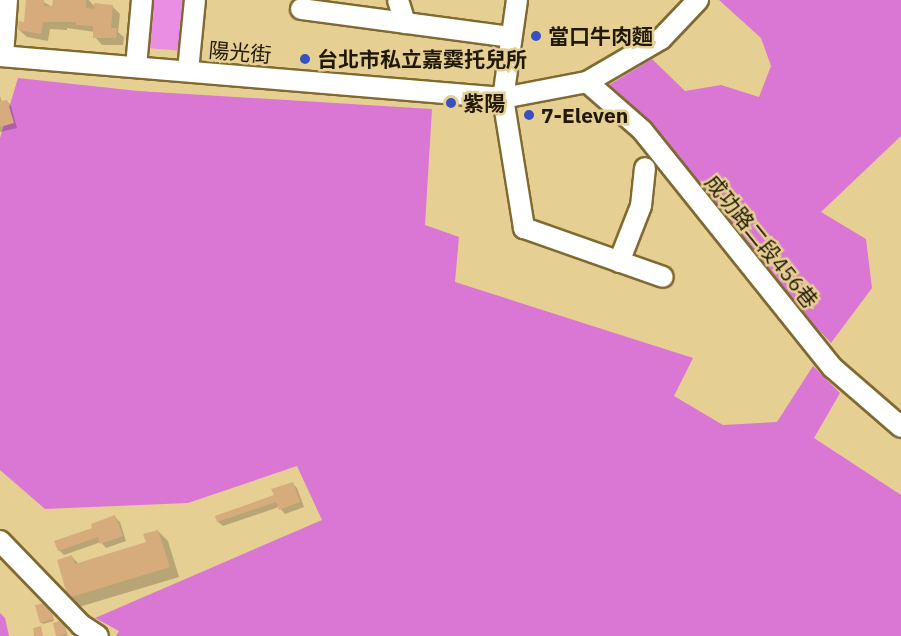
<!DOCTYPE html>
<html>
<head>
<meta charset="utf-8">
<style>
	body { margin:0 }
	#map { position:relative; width:901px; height:636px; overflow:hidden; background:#e6cf93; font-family:"IBM Plex Sans","Noto Sans TC",sans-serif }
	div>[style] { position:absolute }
	.green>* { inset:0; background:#ea8ee3 }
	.forest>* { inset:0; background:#da77d4 }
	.shadow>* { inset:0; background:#0003 }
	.building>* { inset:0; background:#d6ac7c }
	.roads { filter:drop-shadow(2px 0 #7f6a31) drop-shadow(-2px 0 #7f6a31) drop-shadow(0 2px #7f6a31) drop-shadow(0 -2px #7f6a31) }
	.minor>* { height:20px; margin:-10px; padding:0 10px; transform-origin:10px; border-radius:10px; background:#fff }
	.dots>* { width:16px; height:16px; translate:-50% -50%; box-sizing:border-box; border:3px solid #e6cf93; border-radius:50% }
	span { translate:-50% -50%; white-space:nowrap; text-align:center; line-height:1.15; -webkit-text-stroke:5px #e6cf93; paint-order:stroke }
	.poi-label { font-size:21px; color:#201802; font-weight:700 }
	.left { translate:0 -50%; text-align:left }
	.street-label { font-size:21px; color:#201802 }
</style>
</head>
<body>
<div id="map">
	<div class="green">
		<i style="clip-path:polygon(151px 0,188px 0,183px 51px,147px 48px)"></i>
	</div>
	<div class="forest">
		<i style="clip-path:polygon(719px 0,901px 0,901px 136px,821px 212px,866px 239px,872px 288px,831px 343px,776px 285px,657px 134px,609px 85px,652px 59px,685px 91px,721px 85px,759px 97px,771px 66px,761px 38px)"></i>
		<i style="clip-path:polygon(18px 78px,138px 91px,432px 109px,425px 225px,459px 237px,455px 282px,693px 358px,674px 396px,723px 425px,777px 422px,813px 366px,840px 393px,814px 438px,901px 495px,901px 636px,116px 636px,119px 631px,95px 618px,322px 520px,297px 466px,188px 503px,45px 509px,0 470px,0 138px)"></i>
		<i style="clip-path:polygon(0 613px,5px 618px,9px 636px,0 636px)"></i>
	</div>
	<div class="shadow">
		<i style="clip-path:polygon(54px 0,89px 0,93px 5px,113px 7px,120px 14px,118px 32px,124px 37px,123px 45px,102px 45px,95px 37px,95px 32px,67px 28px,67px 30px,50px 29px,48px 41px,27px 37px,19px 30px,44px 2px,54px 8px)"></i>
		<i style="clip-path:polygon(7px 17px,16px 26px,14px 52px)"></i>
		<i style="clip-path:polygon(0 96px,2px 103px,7px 101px,11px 106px,17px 128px,0 132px)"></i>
		<i style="clip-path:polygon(293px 484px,297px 488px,304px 507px,285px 514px,279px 507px,223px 526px,218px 522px,216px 516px,275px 496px)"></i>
		<i style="clip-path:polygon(115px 517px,120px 522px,126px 541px,106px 548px,101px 542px,64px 555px,59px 550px)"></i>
		<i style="clip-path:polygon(158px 531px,168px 541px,179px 577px,79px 607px,70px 597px,72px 557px,79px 564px,148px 543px)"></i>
		<i style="clip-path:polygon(50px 605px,54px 621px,43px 624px,41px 622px)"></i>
		<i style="clip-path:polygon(63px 622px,68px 636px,58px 636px,55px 624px)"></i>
	</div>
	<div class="building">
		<i style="clip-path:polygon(26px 0,44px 0,44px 6px,52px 6px,53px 0,86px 0,86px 8px,94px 9px,94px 3px,113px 5px,111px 28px,117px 28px,116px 38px,93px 38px,93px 26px,76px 25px,76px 22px,43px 22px,41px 34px,18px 30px,19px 21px,24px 22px)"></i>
		<i style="clip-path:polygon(7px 100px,14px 123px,0 127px,0 101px)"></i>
		<i style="clip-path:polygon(293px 482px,300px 502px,279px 510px,276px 502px,217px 522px,215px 516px,274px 495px,271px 489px)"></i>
		<i style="clip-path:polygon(115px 515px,123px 536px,100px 544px,98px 537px,58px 551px,54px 541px,92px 528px,91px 524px)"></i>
		<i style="clip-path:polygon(158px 530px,170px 567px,68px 598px,57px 560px,72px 555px,75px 564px,146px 542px,143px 534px)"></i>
		<i style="clip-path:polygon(49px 602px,53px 619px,40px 623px,35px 605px)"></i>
		<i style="clip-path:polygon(63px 620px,66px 634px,56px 636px,53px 623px)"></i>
		<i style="clip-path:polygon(41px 626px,43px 636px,34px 636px,33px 628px)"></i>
	</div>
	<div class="roads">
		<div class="minor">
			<i style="left:398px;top:0;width:24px;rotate:73deg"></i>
			<i style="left:517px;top:0;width:99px;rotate:98.1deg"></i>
			<i style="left:503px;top:98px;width:132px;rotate:80.8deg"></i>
			<i style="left:524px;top:228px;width:147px;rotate:19.4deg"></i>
			<i style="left:301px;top:9px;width:212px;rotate:7.6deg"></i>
			<i style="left:0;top:56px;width:505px;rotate:4.77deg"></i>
			<i style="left:503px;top:98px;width:86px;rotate:-10.8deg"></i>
			<i style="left:587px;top:82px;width:86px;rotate:-30.2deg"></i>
			<i style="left:661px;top:39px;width:54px;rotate:-46.5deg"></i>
			<i style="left:3px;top:56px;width:56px;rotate:-85.9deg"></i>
			<i style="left:136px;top:67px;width:67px;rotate:-84.9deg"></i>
			<i style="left:188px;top:71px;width:71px;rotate:-84.4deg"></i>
			<i style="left:587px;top:82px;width:73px;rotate:41.1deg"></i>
			<i style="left:642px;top:130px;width:305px;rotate:51.3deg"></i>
			<i style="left:833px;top:368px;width:90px;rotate:40.9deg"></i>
			<i style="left:619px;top:262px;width:60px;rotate:-68.6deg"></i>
			<i style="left:641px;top:206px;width:38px;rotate:-84deg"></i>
			<i style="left:0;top:541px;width:117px;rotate:46deg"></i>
			<i style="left:81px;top:625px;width:20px;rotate:33deg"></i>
		</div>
	</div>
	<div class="dots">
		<i style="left:536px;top:36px;background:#374fc1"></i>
		<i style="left:305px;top:59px;background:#374fc1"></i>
		<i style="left:451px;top:103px;background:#374fc1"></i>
		<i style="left:529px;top:115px;background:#374fc1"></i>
	</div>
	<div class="poi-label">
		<span class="left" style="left:548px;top:36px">當口牛肉麵</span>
		<span class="left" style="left:317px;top:59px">台北市私立嘉霙托兒所</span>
		<span class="left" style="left:463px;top:103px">紫陽</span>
		<span class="left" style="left:541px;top:115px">7-Eleven</span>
	</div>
	<div class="street-label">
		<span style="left:240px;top:52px;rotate:5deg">陽光街</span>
		<span style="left:762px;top:241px;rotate:51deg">成功路二段456巷</span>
	</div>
</div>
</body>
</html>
